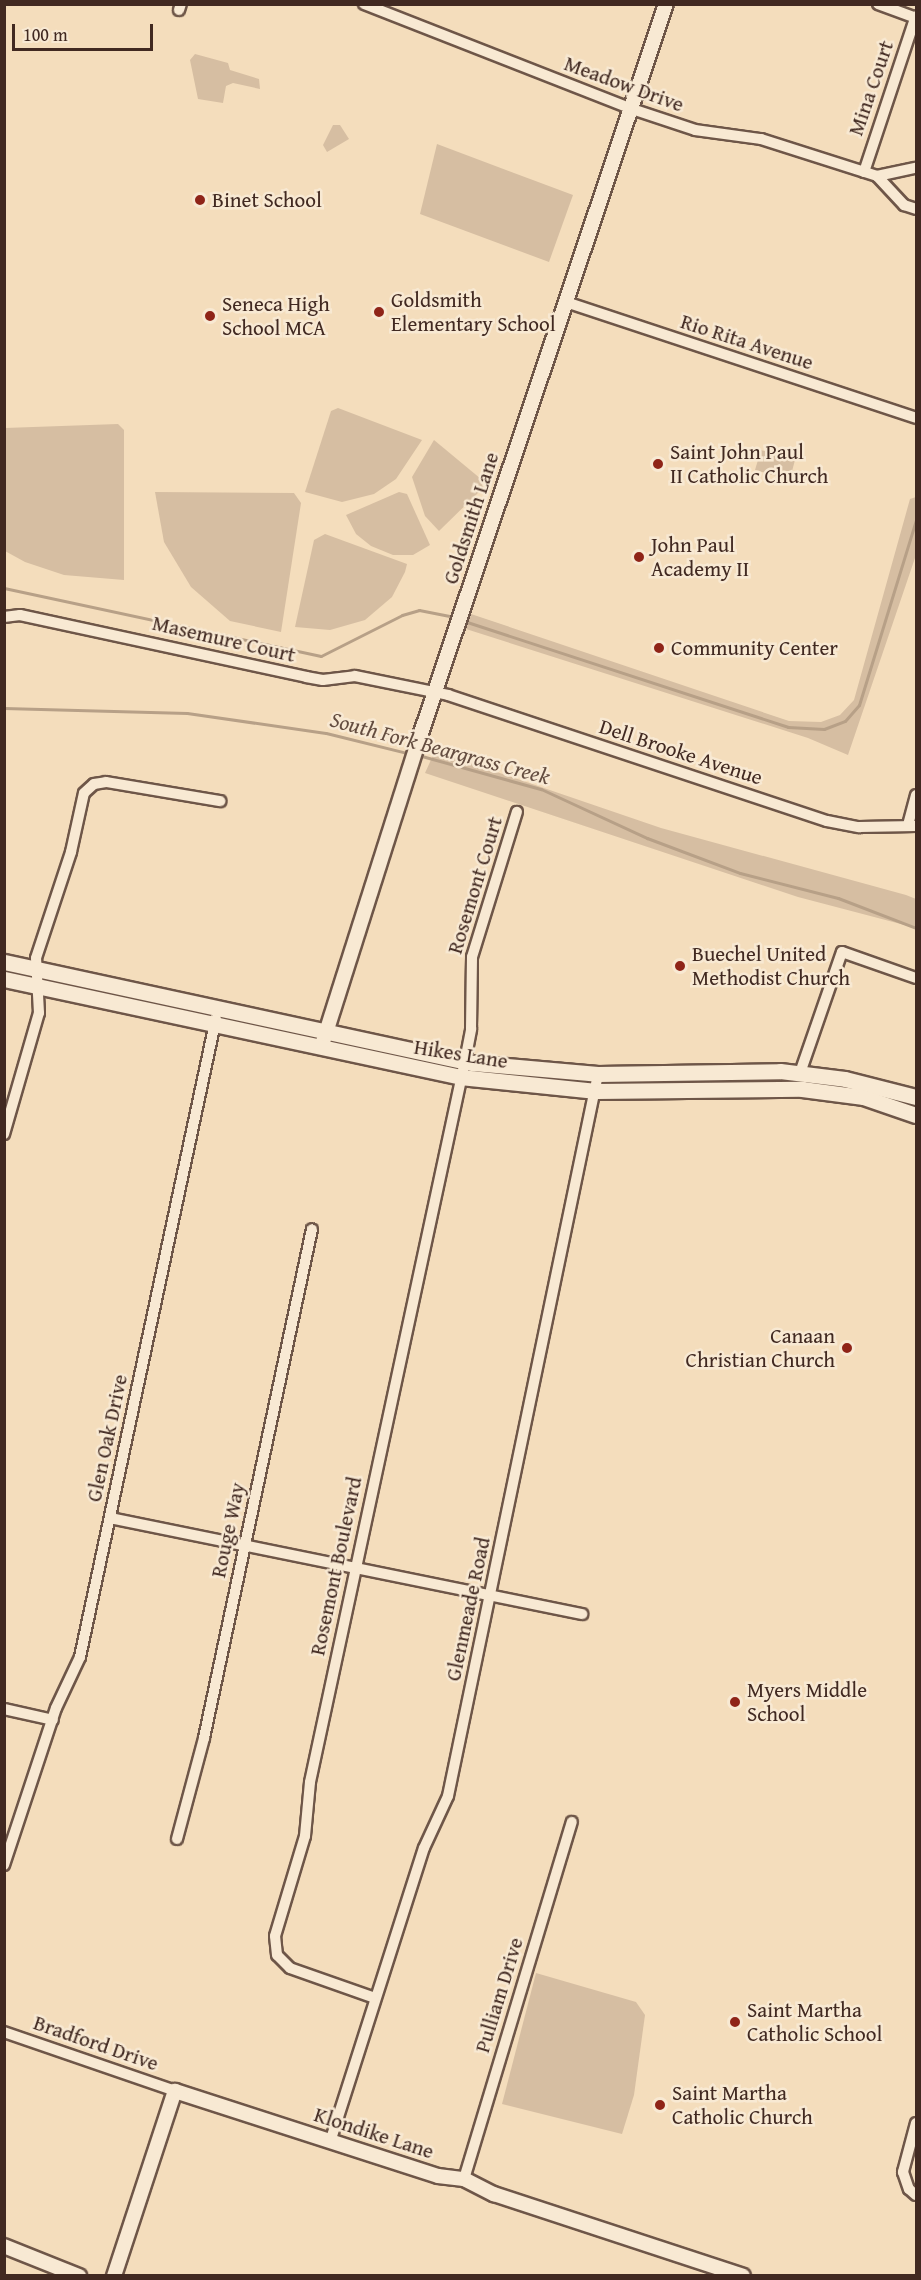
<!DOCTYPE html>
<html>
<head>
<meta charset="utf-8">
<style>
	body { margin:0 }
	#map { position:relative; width:921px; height:2280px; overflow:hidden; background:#f4ddbc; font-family:"Gentium Book Plus",serif }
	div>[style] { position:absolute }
	.green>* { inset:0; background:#d6bea2 }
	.stream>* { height:3px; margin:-1.5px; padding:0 1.5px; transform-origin:1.5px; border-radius:1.5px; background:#b7a087 }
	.roads { filter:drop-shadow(2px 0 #6e5648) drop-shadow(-2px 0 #6e5648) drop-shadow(0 2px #6e5648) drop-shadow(0 -2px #6e5648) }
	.minor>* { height:10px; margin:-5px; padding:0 5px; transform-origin:5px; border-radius:5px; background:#f8e9d3 }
	.tertiary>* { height:14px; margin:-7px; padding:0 7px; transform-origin:7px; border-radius:7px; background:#f8e9d3 }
	.secondary>* { height:15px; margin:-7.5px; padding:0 7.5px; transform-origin:7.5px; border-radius:7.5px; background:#f8e9d3 }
	.dots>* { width:16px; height:16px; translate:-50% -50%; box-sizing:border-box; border:3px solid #f8e9d3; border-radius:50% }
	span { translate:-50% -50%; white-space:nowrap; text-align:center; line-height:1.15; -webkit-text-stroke:5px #f8e9d3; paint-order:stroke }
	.street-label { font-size:21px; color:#412921 }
	.poi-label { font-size:21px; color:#412921 }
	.left { translate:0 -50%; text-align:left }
	.right { translate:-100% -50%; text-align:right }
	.water-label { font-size:22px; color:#644d40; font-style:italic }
	.frame { position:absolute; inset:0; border:6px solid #412921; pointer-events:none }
	.scale { position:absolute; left:12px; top:24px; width:141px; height:27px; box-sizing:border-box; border:3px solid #412921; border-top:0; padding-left:8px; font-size:18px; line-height:21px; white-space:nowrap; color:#412921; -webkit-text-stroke:4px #f8e9d3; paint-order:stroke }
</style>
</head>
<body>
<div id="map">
	<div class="green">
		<i style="clip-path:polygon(195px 54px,228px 63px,230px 70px,259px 79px,260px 89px,233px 83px,226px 86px,223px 103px,198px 99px,190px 60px)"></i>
		<i style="clip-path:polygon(333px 125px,340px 125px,349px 139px,327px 152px,323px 145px)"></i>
		<i style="clip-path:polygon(437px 144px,573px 195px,549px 262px,420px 214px)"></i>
		<i style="clip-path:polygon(338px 408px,422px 440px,396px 479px,374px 494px,342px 502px,305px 492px,331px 411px)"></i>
		<i style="clip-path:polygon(118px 424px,124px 430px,124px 580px,64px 575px,25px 562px,5px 551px,5px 428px)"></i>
		<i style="clip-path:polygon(434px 440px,481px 479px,483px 488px,439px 531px,425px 516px,412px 477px)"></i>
		<i style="clip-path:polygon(761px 450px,795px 460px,791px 475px,784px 478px,755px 470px)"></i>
		<i style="clip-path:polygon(155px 492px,294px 493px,301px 503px,281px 632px,230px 621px,191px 587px,164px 542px)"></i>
		<i style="clip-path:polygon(399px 492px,407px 494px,430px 545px,413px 555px,393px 555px,371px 546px,356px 534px,346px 515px)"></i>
		<i style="clip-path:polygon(916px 497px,916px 555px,848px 755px,808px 738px,466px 629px,471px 614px,789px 721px,821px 722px,840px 715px,854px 700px,910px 499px)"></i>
		<i style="clip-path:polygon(325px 534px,407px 564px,405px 572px,392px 597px,365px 620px,330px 630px,295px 627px,314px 540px)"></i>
		<i style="clip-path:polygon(435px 751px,661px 828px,906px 895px,916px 899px,916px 928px,798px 897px,425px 773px)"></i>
		<i style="clip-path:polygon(536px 1973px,636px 2002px,645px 2015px,634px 2095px,622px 2134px,502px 2104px)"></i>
	</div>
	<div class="stream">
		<i style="left:4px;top:588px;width:324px;rotate:12.1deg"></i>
		<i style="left:321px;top:656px;width:91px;rotate:-26.8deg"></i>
		<i style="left:402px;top:615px;width:18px;rotate:-16deg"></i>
		<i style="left:419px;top:610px;width:31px;rotate:11deg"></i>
		<i style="left:467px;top:622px;width:338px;rotate:18.1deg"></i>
		<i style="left:788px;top:727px;width:36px;rotate:3deg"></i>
		<i style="left:824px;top:729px;width:22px;rotate:-21deg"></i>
		<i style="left:845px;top:721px;width:21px;rotate:-49deg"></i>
		<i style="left:859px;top:705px;width:194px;rotate:-72.9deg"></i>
		<i style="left:4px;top:708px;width:183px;rotate:1.6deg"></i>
		<i style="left:187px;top:713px;width:140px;rotate:8.2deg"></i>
		<i style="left:326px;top:733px;width:88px;rotate:13.9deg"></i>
		<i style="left:418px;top:755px;width:128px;rotate:15.5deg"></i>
		<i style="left:541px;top:789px;width:117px;rotate:24.8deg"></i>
		<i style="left:647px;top:838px;width:99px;rotate:20.6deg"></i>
		<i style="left:740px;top:873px;width:101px;rotate:14.3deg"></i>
		<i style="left:838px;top:898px;width:84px;rotate:21deg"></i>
	</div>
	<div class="roads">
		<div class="minor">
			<i style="left:364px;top:4px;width:288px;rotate:21.4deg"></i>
			<i style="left:632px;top:109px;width:66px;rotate:18.4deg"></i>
			<i style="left:695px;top:130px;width:67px;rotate:7.8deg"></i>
			<i style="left:761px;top:139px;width:122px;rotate:17.7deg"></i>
			<i style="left:877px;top:176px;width:40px;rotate:47deg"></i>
			<i style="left:904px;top:205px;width:13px;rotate:18deg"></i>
			<i style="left:878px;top:4px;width:40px;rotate:20.2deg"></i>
			<i style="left:179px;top:10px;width:6px;rotate:-72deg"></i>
			<i style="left:864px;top:172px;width:164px;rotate:-71.6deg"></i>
			<i style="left:877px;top:176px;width:40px;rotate:-12deg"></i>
			<i style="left:566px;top:302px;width:369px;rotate:18.3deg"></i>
			<i style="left:4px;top:617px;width:16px;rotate:-7deg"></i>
			<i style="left:20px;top:615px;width:293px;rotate:12.2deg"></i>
			<i style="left:306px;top:677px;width:17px;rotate:10deg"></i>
			<i style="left:323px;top:680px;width:32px;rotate:-7deg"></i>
			<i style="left:355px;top:676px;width:95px;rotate:11.5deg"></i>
			<i style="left:448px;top:695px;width:399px;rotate:18.4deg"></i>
			<i style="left:827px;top:821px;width:33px;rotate:11deg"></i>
			<i style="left:859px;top:827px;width:57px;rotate:-1deg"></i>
			<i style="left:908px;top:825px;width:31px;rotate:-75deg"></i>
			<i style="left:800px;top:1073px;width:128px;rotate:-70.9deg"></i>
			<i style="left:842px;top:952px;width:78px;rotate:19.4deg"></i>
			<i style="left:4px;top:1134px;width:126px;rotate:-73.9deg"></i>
			<i style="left:39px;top:1013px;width:55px;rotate:-93.1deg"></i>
			<i style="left:36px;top:958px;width:112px;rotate:-71.7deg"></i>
			<i style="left:71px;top:852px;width:60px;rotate:-77.6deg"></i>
			<i style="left:84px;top:793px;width:13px;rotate:-42deg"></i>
			<i style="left:94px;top:784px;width:12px;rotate:-9deg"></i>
			<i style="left:106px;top:782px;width:116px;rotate:9.5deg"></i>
			<i style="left:110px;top:1518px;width:482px;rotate:11.5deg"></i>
			<i style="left:4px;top:1709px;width:50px;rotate:12.7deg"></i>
			<i style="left:177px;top:1839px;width:105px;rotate:-75deg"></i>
			<i style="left:204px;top:1738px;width:520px;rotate:-78.02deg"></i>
			<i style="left:4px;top:1865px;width:165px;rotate:-71.7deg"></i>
			<i style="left:56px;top:1708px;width:56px;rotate:-64.8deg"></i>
			<i style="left:80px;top:1657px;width:653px;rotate:-77.98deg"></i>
			<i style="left:375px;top:1998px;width:90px;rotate:-160.6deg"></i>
			<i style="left:290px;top:1968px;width:18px;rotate:-135deg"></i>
			<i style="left:277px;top:1955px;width:19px;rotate:-96deg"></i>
			<i style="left:275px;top:1936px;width:104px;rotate:-73.3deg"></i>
			<i style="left:305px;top:1836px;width:54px;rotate:-84.7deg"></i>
			<i style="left:310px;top:1782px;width:737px;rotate:-77.87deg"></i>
			<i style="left:465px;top:1061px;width:33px;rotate:-79deg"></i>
			<i style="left:471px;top:1029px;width:72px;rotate:-89.2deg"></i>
			<i style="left:472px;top:957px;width:152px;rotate:-72.8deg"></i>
			<i style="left:4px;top:2032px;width:181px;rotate:19deg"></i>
			<i style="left:916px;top:2123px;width:51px;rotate:104.9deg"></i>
			<i style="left:903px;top:2172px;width:18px;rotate:71deg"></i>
			<i style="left:909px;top:2189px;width:9px;rotate:41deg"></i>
			<i style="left:331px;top:2139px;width:305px;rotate:-72.3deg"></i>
			<i style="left:424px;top:1848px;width:57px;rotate:-65.2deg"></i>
			<i style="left:448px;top:1796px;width:737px;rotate:-78.26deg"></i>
			<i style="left:464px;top:2179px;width:373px;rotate:-73.2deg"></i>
		</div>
		<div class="tertiary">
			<i style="left:323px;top:1042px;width:315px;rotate:-72.4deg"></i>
			<i style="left:418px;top:742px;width:779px;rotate:-71.43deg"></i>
			<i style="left:4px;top:2246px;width:81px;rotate:21.8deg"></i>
			<i style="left:114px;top:2276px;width:195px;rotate:-71.8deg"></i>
			<i style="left:175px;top:2091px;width:276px;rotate:17.9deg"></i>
			<i style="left:438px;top:2176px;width:26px;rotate:7deg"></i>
			<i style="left:464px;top:2179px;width:34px;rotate:27deg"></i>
			<i style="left:494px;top:2194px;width:262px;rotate:18.2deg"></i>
		</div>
		<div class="secondary">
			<i style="left:4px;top:962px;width:480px;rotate:12.2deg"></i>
			<i style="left:473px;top:1063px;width:125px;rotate:5deg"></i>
			<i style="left:598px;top:1074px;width:182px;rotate:-0.9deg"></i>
			<i style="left:780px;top:1071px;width:65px;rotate:7deg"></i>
			<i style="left:845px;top:1079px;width:73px;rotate:14.2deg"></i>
			<i style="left:4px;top:979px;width:466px;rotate:12.1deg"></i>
			<i style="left:460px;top:1077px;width:137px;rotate:5.9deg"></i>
			<i style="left:596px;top:1091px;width:206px;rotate:-0.6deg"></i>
			<i style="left:802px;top:1089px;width:62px;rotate:7.5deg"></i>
			<i style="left:863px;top:1097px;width:56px;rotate:18.8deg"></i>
		</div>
	</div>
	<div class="dots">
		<i style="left:200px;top:200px;background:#8f2418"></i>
		<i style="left:379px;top:312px;background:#8f2418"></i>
		<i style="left:210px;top:316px;background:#8f2418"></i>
		<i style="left:658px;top:464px;background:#8f2418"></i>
		<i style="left:639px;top:557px;background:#8f2418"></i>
		<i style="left:659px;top:648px;background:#8f2418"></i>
		<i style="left:680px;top:966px;background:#8f2418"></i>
		<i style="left:847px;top:1348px;background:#8f2418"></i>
		<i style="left:735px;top:1702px;background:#8f2418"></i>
		<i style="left:735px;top:2022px;background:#8f2418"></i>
		<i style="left:660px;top:2105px;background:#8f2418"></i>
	</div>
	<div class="street-label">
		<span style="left:624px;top:84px;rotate:20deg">Meadow Drive</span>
		<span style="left:871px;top:88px;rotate:-71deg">Mina Court</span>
		<span style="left:747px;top:342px;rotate:18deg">Rio Rita Avenue</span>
		<span style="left:471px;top:518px;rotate:-72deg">Goldsmith Lane</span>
		<span style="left:224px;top:639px;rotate:13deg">Masemure Court</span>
		<span style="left:681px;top:752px;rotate:18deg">Dell Brooke Avenue</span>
		<span style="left:475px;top:885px;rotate:-73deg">Rosemont Court</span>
		<span style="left:461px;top:1054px;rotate:9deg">Hikes Lane</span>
		<span style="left:107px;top:1438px;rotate:-78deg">Glen Oak Drive</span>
		<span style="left:228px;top:1530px;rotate:-78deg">Rouge Way</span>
		<span style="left:336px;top:1566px;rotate:-78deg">Rosemont Boulevard</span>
		<span style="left:468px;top:1609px;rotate:-78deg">Glenmeade Road</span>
		<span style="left:499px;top:1995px;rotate:-73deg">Pulliam Drive</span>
		<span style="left:96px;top:2043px;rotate:19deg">Bradford Drive</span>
		<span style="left:374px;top:2133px;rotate:18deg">Klondike Lane</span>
	</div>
	<div class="poi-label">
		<span class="left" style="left:212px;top:200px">Binet School</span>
		<span class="left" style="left:391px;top:312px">Goldsmith<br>Elementary School</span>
		<span class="left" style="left:222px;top:316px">Seneca High<br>School MCA</span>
		<span class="left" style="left:670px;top:464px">Saint John Paul<br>II Catholic Church</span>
		<span class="left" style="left:651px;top:557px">John Paul<br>Academy II</span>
		<span class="left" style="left:671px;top:648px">Community Center</span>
		<span class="left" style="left:692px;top:966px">Buechel United<br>Methodist Church</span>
		<span class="right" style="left:835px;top:1348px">Canaan<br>Christian Church</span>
		<span class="left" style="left:747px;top:1702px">Myers Middle<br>School</span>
		<span class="left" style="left:747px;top:2022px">Saint Martha<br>Catholic School</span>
		<span class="left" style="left:672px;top:2105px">Saint Martha<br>Catholic Church</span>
	</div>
	<div class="water-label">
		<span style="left:440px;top:748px;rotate:15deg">South Fork Beargrass Creek</span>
	</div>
	<div class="frame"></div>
	<div class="scale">100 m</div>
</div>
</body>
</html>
